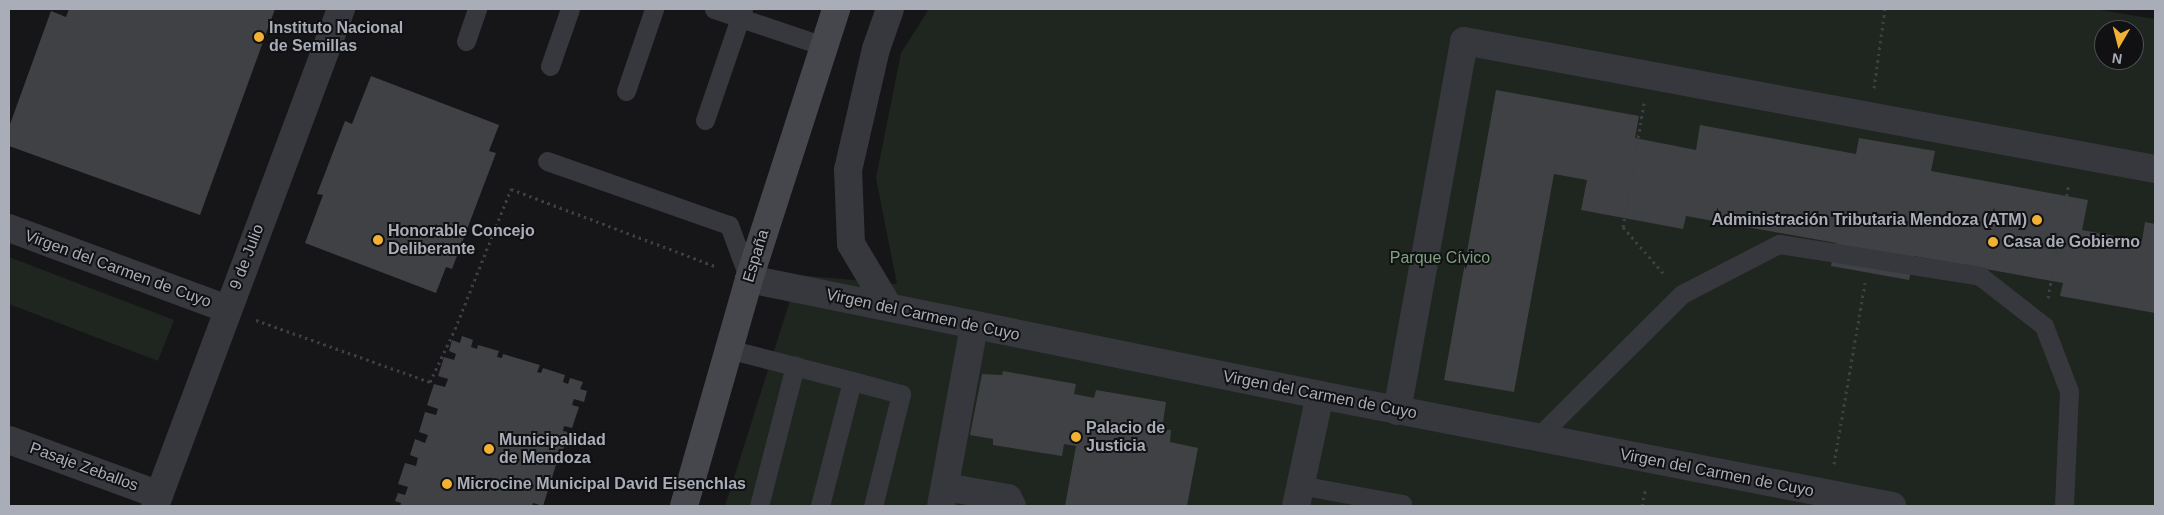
<!DOCTYPE html>
<html>
<head>
<meta charset="utf-8">
<style>
	body { margin:0 }
	#map { position:relative; width:2164px; height:515px; overflow:hidden; background:#161618; font-family:Helvetica,sans-serif }
	div>[style] { position:absolute }
	.green>* { inset:0; background:#1e261f }
	.building>* { inset:0; background:#404145 }
	.path>* { height:3px; margin-top:-1.5px; transform-origin:0; background:repeating-linear-gradient(90deg,#3d3f44 0 2.5px,transparent 0 6.5px) }
	.lane>* { height:19px; margin:-9.5px; padding:0 9.5px; transform-origin:9.5px; border-radius:9.5px; background:#37383d }
	.street>* { height:28px; margin:-14px; padding:0 14px; transform-origin:14px; border-radius:14px; background:#37383d }
	.secondary>* { height:28px; margin:-14px; padding:0 14px; transform-origin:14px; border-radius:14px; background:#45474d }
	.dots>* { width:14px; height:14px; translate:-50% -50%; box-sizing:border-box; border:2px solid #111113; border-radius:50% }
	span { translate:-50% -50%; white-space:nowrap; text-align:center; line-height:1.15; -webkit-text-stroke:4px #111113; paint-order:stroke }
	.poi-label { font-size:16px; color:#a8adb8; font-weight:700 }
	.left { translate:0 -50%; text-align:left }
	.right { translate:-100% -50%; text-align:right }
	.street-label { font-size:16px; color:#a8adb8 }
	.park-label { font-size:16px; color:#7fa381 }
	.frame { position:absolute; inset:0; border:10px solid #a8adb8; pointer-events:none }
	.north { position:absolute; left:2094px; top:20px; width:50px; height:50px; box-sizing:border-box; background:#111113; border:1px solid #4d4f55; border-radius:50%; rotate:188deg; font-size:14px; font-weight:700; line-height:20px; text-align:center; color:#a8adb8 }
	.north::after { content:''; display:block; margin:auto; width:18px; height:22px; background:#f2b134; clip-path:polygon(50% 0,100% 100%,50% 72%,0 100%) }
</style>
</head>
<body>
<div id="map">
	<div class="green">
		<i style="clip-path:polygon(evenodd,929px 9px,2094px 9px,2155px 19px,2155px 506px,725px 506px,798px 275px,897px 284px,876px 178px,901px 53px,929px 9px,2104px 30px,2134px 30px,2134px 60px,2104px 60px,2104px 30px)"></i>
		<i style="clip-path:polygon(9px 257px,174px 320px,158px 361px,9px 304px)"></i>
	</div>
	<div class="building">
		<i style="clip-path:polygon(69px 9px,275px 9px,200px 215px,9px 146px,9px 127px,51px 11px,66px 17px)"></i>
		<i style="clip-path:polygon(371px 76px,499px 125px,489px 151px,496px 153px,452px 269px,446px 267px,436px 293px,305px 243px,323px 195px,317px 194px,345px 121px,352px 124px)"></i>
		<i style="clip-path:polygon(1496px 90px,1639px 116px,1635px 138px,1696px 150px,1700px 125px,1856px 154px,1859px 138px,1935px 151px,1931px 171px,2088px 200px,2082px 230px,2142px 241px,2145px 222px,2155px 224px,2155px 313px,2060px 296px,2063px 283px,1914px 256px,1909px 280px,1831px 266px,1836px 243px,1686px 216px,1683px 229px,1581px 210px,1587px 180px,1554px 174px,1514px 392px,1444px 380px)"></i>
		<i style="clip-path:polygon(462px 336px,473px 340px,471px 347px,477px 349px,478px 345px,499px 351px,497px 357px,502px 358px,503px 354px,540px 365px,537px 372px,541px 373px,543px 368px,565px 375px,563px 382px,568px 384px,570px 378px,583px 382px,580px 389px,587px 391px,584px 402px,574px 399px,572px 405px,579px 407px,572px 428px,564px 426px,563px 431px,568px 432px,562px 454px,553px 452px,552px 456px,558px 458px,551px 481px,545px 479px,544px 485px,549px 487px,543px 506px,533px 503px,532px 506px,400px 506px,401px 503px,395px 501px,398px 493px,405px 495px,408px 487px,398px 484px,405px 463px,416px 466px,418px 458px,410px 455px,415px 439px,425px 443px,428px 435px,419px 432px,425px 412px,436px 415px,438px 409px,427px 405px,434px 384px,445px 387px,448px 379px,438px 376px,444px 357px,454px 360px,456px 354px,449px 351px,452px 340px,460px 343px)"></i>
		<i style="clip-path:polygon(1003px 371px,1076px 384px,1074px 394px,1094px 398px,1096px 390px,1166px 402px,1162px 429px,1171px 430px,1170px 442px,1198px 448px,1187px 506px,1065px 506px,1076px 446px,1064px 444px,1062px 456px,993px 445px,993px 439px,970px 435px,982px 374px,1002px 375px)"></i>
	</div>
	<div class="path">
		<i style="left:1874px;top:88px;width:80px;rotate:-82.1deg"></i>
		<i style="left:1644px;top:103px;width:126px;rotate:99.6deg"></i>
		<i style="left:1623px;top:227px;width:64px;rotate:48.8deg"></i>
		<i style="left:2048px;top:298px;width:116px;rotate:-79.6deg"></i>
		<i style="left:256px;top:320px;width:185px;rotate:19.6deg"></i>
		<i style="left:430px;top:382px;width:59px;rotate:-64.7deg"></i>
		<i style="left:455px;top:329px;width:151px;rotate:-68.2deg"></i>
		<i style="left:511px;top:189px;width:220px;rotate:20.7deg"></i>
		<i style="left:1834px;top:464px;width:184px;rotate:-80.3deg"></i>
		<i style="left:1642px;top:506px;width:19px;rotate:-78deg"></i>
	</div>
	<div class="lane">
		<i style="left:714px;top:9px;width:115px;rotate:18.7deg"></i>
		<i style="left:466px;top:41px;width:34px;rotate:-71deg"></i>
		<i style="left:550px;top:66px;width:60px;rotate:-70.7deg"></i>
		<i style="left:626px;top:91px;width:87px;rotate:-71.1deg"></i>
		<i style="left:705px;top:120px;width:117px;rotate:-71.1deg"></i>
		<i style="left:547px;top:161px;width:193px;rotate:19.4deg"></i>
		<i style="left:729px;top:225px;width:58px;rotate:69.7deg"></i>
		<i style="left:728px;top:349px;width:128px;rotate:14.5deg"></i>
		<i style="left:852px;top:381px;width:129px;rotate:104.4deg"></i>
		<i style="left:852px;top:381px;width:51px;rotate:14.9deg"></i>
		<i style="left:901px;top:394px;width:115px;rotate:104deg"></i>
		<i style="left:1537px;top:438px;width:204px;rotate:-44.8deg"></i>
		<i style="left:1682px;top:294px;width:109px;rotate:-27.3deg"></i>
		<i style="left:1779px;top:244px;width:204px;rotate:9deg"></i>
		<i style="left:1980px;top:276px;width:81px;rotate:38deg"></i>
		<i style="left:2044px;top:326px;width:70px;rotate:69deg"></i>
		<i style="left:2069px;top:391px;width:115px;rotate:92.5deg"></i>
		<i style="left:1300px;top:485px;width:104px;rotate:10.6deg"></i>
		<i style="left:1402px;top:504px;width:2px;rotate:117deg"></i>
		<i style="left:759px;top:506px;width:145px;rotate:-75.6deg"></i>
	</div>
	<div class="street">
		<i style="left:9px;top:228px;width:233px;rotate:20.4deg"></i>
		<i style="left:749px;top:279px;width:583px;rotate:11.48deg"></i>
		<i style="left:1320px;top:395px;width:583px;rotate:10.98deg"></i>
		<i style="left:888px;top:306px;width:72px;rotate:-120.8deg"></i>
		<i style="left:851px;top:244px;width:74px;rotate:-92.3deg"></i>
		<i style="left:848px;top:170px;width:124px;rotate:-77deg"></i>
		<i style="left:876px;top:49px;width:42px;rotate:-70.7deg"></i>
		<i style="left:1397px;top:411px;width:376px;rotate:-79.7deg"></i>
		<i style="left:1464px;top:41px;width:703px;rotate:10.49deg"></i>
		<i style="left:9px;top:440px;width:160px;rotate:20.1deg"></i>
		<i style="left:945px;top:487px;width:64px;rotate:9.9deg"></i>
		<i style="left:1008px;top:498px;width:9px;rotate:63deg"></i>
		<i style="left:155px;top:506px;width:531px;rotate:-69.48deg"></i>
		<i style="left:941px;top:506px;width:183px;rotate:-79.6deg"></i>
		<i style="left:1296px;top:506px;width:114px;rotate:-77.8deg"></i>
	</div>
	<div class="secondary">
		<i style="left:684px;top:506px;width:236px;rotate:-74deg"></i>
		<i style="left:749px;top:279px;width:284px;rotate:-72.1deg"></i>
	</div>
	<div class="dots">
		<i style="left:259px;top:37px;background:#f2b134"></i>
		<i style="left:2037px;top:220px;background:#f2b134"></i>
		<i style="left:378px;top:240px;background:#f2b134"></i>
		<i style="left:1993px;top:242px;background:#f2b134"></i>
		<i style="left:1076px;top:437px;background:#f2b134"></i>
		<i style="left:489px;top:449px;background:#f2b134"></i>
		<i style="left:447px;top:484px;background:#f2b134"></i>
	</div>
	<div class="poi-label">
		<span class="left" style="left:269px;top:37px">Instituto Nacional<br>de Semillas</span>
		<span class="right" style="left:2027px;top:220px">Administración Tributaria Mendoza (ATM)</span>
		<span class="left" style="left:388px;top:240px">Honorable Concejo<br>Deliberante</span>
		<span class="left" style="left:2003px;top:242px">Casa de Gobierno</span>
		<span class="left" style="left:1086px;top:437px">Palacio de<br>Justicia</span>
		<span class="left" style="left:499px;top:449px">Municipalidad<br>de Mendoza</span>
		<span class="left" style="left:457px;top:484px">Microcine Municipal David Eisenchlas</span>
	</div>
	<div class="street-label">
		<span style="left:756px;top:256px;rotate:-73deg">España</span>
		<span style="left:247px;top:257px;rotate:-69deg">9 de Julio</span>
		<span style="left:118px;top:269px;rotate:20deg">Virgen del Carmen de Cuyo</span>
		<span style="left:923px;top:315px;rotate:12deg">Virgen del Carmen de Cuyo</span>
		<span style="left:1320px;top:395px;rotate:11deg">Virgen del Carmen de Cuyo</span>
		<span style="left:84px;top:467px;rotate:20deg">Pasaje Zeballos</span>
		<span style="left:1717px;top:473px;rotate:11deg">Virgen del Carmen de Cuyo</span>
	</div>
	<div class="park-label">
		<span style="left:1440px;top:258px">Parque Cívico</span>
	</div>
	<div class="frame"></div>
	<div class="north">N</div>
</div>
</body>
</html>
